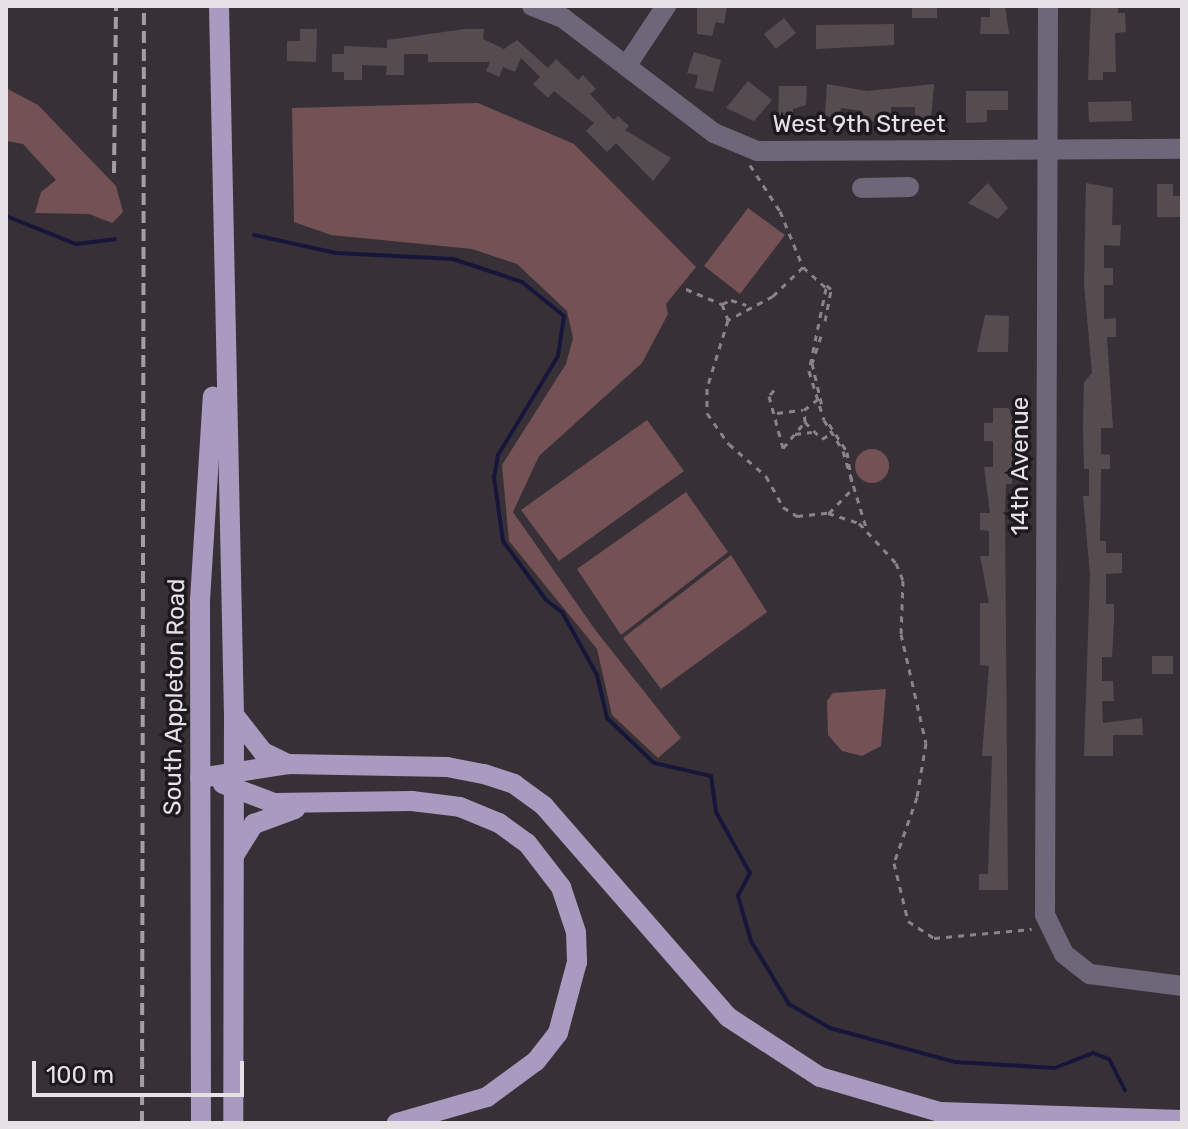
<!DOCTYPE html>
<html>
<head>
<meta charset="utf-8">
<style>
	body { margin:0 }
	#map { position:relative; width:1188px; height:1129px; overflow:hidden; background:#373137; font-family:Rubik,sans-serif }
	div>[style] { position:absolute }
	.green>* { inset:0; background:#745155 }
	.round { border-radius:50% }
	.stream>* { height:4px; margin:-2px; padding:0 2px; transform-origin:2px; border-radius:2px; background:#17163a }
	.building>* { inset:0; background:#554c50 }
	.path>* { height:3px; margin-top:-1.5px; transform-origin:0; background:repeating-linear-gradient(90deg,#898489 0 6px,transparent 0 12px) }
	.minor>* { height:20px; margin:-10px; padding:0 10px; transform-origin:10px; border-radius:10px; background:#6e677a }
	.major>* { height:20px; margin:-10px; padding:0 10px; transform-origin:10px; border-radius:10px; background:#a99ac0 }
	.rail>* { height:4px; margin-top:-2px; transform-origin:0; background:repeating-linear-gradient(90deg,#a29ea2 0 12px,transparent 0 18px) }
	span { translate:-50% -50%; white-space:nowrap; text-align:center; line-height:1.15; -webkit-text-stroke:7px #1d1a1d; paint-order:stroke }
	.street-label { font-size:24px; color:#e5e1e5 }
	.frame { position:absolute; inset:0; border:8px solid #e5e1e5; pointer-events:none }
	.scale { position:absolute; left:32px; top:1061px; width:212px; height:36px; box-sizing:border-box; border:4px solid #e5e1e5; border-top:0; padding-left:10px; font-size:24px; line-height:28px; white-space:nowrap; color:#e5e1e5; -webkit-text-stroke:6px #1d1a1d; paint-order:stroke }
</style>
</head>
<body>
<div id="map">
	<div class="green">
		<i style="clip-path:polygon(6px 88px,38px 105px,116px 186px,123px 212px,112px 223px,89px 214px,35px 213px,41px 192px,56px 180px,23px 144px,6px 141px)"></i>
		<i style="clip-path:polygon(478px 103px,574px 144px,696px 267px,666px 304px,668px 314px,642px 363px,539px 456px,513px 512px,596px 631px,681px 738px,658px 758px,612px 715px,597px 649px,509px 541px,502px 465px,566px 364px,573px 338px,567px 311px,517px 264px,472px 249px,331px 235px,294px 222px,292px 108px)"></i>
		<i style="clip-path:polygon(748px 208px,785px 235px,740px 294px,704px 266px)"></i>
		<i style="clip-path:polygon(647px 420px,684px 471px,559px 561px,521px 510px)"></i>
		<i class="round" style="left:855px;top:449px;width:34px;height:34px"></i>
		<i style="clip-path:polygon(686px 492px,728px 552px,621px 635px,577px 569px)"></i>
		<i style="clip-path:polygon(731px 555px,767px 612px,661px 689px,623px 638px)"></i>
		<i style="clip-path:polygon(886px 689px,881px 746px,862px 756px,842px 751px,828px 735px,827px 701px,833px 693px)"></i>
	</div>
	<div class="stream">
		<i style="left:6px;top:216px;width:75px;rotate:21.8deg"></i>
		<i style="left:76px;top:244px;width:39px;rotate:-7deg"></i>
		<i style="left:254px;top:235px;width:84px;rotate:12.4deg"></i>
		<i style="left:336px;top:253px;width:117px;rotate:2.9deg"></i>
		<i style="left:453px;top:259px;width:73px;rotate:18.4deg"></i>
		<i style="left:522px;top:282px;width:54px;rotate:39deg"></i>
		<i style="left:564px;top:316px;width:40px;rotate:98.5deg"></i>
		<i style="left:558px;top:356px;width:116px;rotate:121.2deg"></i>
		<i style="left:498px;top:455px;width:22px;rotate:100deg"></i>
		<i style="left:494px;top:477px;width:65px;rotate:82deg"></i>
		<i style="left:503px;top:541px;width:73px;rotate:53.9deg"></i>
		<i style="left:546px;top:600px;width:20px;rotate:37deg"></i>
		<i style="left:562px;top:612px;width:72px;rotate:60.9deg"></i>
		<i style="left:597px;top:675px;width:44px;rotate:76.9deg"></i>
		<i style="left:607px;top:718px;width:65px;rotate:43.8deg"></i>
		<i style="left:654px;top:763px;width:58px;rotate:12.8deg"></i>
		<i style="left:711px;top:776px;width:36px;rotate:82deg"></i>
		<i style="left:716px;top:812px;width:70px;rotate:60.9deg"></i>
		<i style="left:750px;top:873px;width:26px;rotate:118deg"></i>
		<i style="left:738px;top:896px;width:47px;rotate:73.9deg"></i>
		<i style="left:751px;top:941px;width:74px;rotate:58.9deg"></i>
		<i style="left:789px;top:1004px;width:48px;rotate:30.3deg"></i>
		<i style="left:830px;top:1028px;width:130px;rotate:15.2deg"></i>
		<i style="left:955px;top:1062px;width:100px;rotate:3.4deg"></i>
		<i style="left:1055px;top:1068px;width:41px;rotate:-21.5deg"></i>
		<i style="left:1093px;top:1053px;width:17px;rotate:21deg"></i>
		<i style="left:1109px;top:1059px;width:35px;rotate:63deg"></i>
	</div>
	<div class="building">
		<i style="clip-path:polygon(697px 6px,727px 6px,724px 24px,716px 22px,712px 36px,697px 34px)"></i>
		<i style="clip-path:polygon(912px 6px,937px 6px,937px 18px,912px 18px)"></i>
		<i style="clip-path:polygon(990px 6px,1005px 6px,1009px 34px,980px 34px,981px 17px,990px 17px)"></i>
		<i style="clip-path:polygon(1091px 6px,1118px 6px,1118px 13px,1125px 13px,1126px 32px,1115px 33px,1116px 72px,1103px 72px,1103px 80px,1088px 80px)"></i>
		<i style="clip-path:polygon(784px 18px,796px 33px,776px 49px,764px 34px)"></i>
		<i style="clip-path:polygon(894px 24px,894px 45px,816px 49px,816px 25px)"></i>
		<i style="clip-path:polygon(300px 29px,317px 29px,316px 62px,287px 61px,287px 41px,300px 41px)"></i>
		<i style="clip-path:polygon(465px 29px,484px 29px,483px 39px,504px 49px,517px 40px,548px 68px,556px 59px,578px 80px,583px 75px,596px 89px,590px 94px,614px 120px,618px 116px,629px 126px,625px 130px,671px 158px,653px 181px,616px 143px,607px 152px,586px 131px,594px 123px,554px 91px,548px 98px,533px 84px,540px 77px,521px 58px,515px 72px,503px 67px,499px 77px,486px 71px,490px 62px,428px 62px,428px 54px,404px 54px,404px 75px,386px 75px,387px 66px,362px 65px,362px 80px,344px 80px,344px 72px,332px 72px,332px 54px,344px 54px,344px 46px,387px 48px,387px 40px)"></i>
		<i style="clip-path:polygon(694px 52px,721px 60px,713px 92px,695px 88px,698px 75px,687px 73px)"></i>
		<i style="clip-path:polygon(748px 81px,772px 100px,754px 121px,726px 108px)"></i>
		<i style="clip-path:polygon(827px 84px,867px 91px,934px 84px,931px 120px,915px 120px,915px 107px,891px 107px,891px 117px,877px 121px,862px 121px,862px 111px,841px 108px,839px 118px,825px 116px)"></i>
		<i style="clip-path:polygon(779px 86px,807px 86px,806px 105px,793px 109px,793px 119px,778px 119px)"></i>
		<i style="clip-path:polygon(966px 91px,1008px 91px,1008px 110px,987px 110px,987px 122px,966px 123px)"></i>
		<i style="clip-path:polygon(1131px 101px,1132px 121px,1089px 122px,1088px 102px)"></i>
		<i style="clip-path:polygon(988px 183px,1008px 208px,998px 219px,968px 203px)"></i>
		<i style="clip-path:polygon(1086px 183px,1113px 188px,1112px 225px,1121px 225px,1120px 246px,1104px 245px,1104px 268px,1113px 268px,1113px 285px,1104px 285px,1104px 319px,1116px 318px,1116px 337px,1107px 337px,1113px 428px,1101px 428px,1101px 454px,1110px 455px,1110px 469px,1101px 469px,1100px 541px,1106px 541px,1106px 553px,1122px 553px,1122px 573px,1106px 574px,1106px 604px,1114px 604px,1114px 622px,1112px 657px,1102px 657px,1102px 681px,1113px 681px,1114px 701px,1102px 701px,1103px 723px,1142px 718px,1143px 735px,1113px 735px,1113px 756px,1084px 756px,1090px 574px,1083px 496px,1089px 496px,1089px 469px,1084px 469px,1083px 425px,1084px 382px,1092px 373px,1084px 284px)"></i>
		<i style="clip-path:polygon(1157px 184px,1173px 184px,1173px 196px,1182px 196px,1182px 217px,1157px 217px)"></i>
		<i style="clip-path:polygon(985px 315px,1009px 316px,1008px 352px,977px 352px)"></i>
		<i style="clip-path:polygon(993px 408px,1009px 408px,1013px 422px,1012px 484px,1006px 484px,1005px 512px,1008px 890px,979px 890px,979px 874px,988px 874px,992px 756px,982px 756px,989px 666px,980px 665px,980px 603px,989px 603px,980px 556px,989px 556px,989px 531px,980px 530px,980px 513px,990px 513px,984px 467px,993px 467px,993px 441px,984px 441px,984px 423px,993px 423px)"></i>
		<i style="clip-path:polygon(1152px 656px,1173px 656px,1173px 674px,1152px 674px)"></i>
	</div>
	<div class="path">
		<i style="left:750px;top:165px;width:55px;rotate:56.9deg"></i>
		<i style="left:780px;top:211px;width:61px;rotate:67.7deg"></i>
		<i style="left:803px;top:267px;width:42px;rotate:136deg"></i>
		<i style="left:773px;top:296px;width:51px;rotate:151.9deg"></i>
		<i style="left:728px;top:320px;width:71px;rotate:107.2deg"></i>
		<i style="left:707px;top:388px;width:25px;rotate:90deg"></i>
		<i style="left:707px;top:413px;width:38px;rotate:55deg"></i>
		<i style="left:729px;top:444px;width:49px;rotate:40.9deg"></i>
		<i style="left:766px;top:476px;width:35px;rotate:61deg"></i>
		<i style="left:783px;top:507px;width:17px;rotate:33deg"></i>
		<i style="left:797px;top:516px;width:31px;rotate:-6deg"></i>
		<i style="left:828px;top:513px;width:33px;rotate:18deg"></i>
		<i style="left:859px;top:523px;width:54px;rotate:47.2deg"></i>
		<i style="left:896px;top:563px;width:18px;rotate:68deg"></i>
		<i style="left:903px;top:580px;width:54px;rotate:92.1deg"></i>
		<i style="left:901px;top:634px;width:112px;rotate:77.1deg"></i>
		<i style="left:926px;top:743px;width:55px;rotate:99.5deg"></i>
		<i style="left:917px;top:797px;width:70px;rotate:109.2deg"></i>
		<i style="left:894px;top:863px;width:60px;rotate:76.4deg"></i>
		<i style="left:908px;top:921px;width:31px;rotate:33deg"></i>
		<i style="left:934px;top:938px;width:98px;rotate:-5.2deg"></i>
		<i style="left:803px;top:267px;width:31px;rotate:42deg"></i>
		<i style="left:826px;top:288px;width:85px;rotate:101.6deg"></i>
		<i style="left:809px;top:371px;width:51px;rotate:73deg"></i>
		<i style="left:824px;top:420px;width:36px;rotate:58deg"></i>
		<i style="left:843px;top:451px;width:79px;rotate:73.2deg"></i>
		<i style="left:686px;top:289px;width:39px;rotate:23deg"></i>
		<i style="left:722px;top:304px;width:17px;rotate:69deg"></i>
		<i style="left:722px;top:304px;width:10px;rotate:-24deg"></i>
		<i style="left:731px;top:300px;width:16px;rotate:18deg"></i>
		<i style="left:825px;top:321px;width:33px;rotate:-79deg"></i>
		<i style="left:831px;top:289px;width:8px;rotate:-140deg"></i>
		<i style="left:821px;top:336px;width:28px;rotate:108deg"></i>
		<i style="left:812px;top:363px;width:44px;rotate:76.9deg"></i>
		<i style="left:774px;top:390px;width:8px;rotate:130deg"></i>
		<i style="left:769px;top:396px;width:54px;rotate:74.9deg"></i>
		<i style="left:783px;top:448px;width:34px;rotate:-50deg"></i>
		<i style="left:805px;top:422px;width:12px;rotate:-95deg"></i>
		<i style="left:804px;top:410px;width:18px;rotate:-38deg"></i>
		<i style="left:777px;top:413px;width:26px;rotate:-7deg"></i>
		<i style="left:805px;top:422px;width:24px;rotate:45deg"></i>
		<i style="left:822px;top:439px;width:12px;rotate:-31deg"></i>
		<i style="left:829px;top:424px;width:33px;rotate:57deg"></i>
		<i style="left:847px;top:452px;width:31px;rotate:81deg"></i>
		<i style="left:795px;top:434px;width:17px;rotate:-7deg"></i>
		<i style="left:829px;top:513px;width:32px;rotate:-46deg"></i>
	</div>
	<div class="minor">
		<i style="left:532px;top:6px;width:33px;rotate:21deg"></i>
		<i style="left:563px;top:18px;width:190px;rotate:37.3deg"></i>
		<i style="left:714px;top:133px;width:47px;rotate:22.7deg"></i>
		<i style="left:757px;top:151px;width:425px;rotate:-0.3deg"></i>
		<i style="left:1048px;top:6px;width:909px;rotate:90.19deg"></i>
		<i style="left:1045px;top:915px;width:43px;rotate:64deg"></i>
		<i style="left:1064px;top:954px;width:33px;rotate:38deg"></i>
		<i style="left:1090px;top:974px;width:93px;rotate:7.4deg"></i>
		<i style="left:627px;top:65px;width:71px;rotate:-56.5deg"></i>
		<i style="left:862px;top:188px;width:47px;rotate:-1.2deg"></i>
	</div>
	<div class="major">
		<i style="left:219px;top:6px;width:709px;rotate:88.79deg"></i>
		<i style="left:234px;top:715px;width:408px;rotate:90.1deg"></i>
		<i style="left:234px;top:715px;width:47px;rotate:51.9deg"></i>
		<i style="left:263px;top:752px;width:28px;rotate:26deg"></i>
		<i style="left:200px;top:778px;width:89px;rotate:-9deg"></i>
		<i style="left:288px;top:764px;width:159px;rotate:1.1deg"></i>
		<i style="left:447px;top:767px;width:38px;rotate:11deg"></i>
		<i style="left:484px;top:774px;width:32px;rotate:18deg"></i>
		<i style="left:514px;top:784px;width:37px;rotate:36deg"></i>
		<i style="left:544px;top:806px;width:280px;rotate:48.9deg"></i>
		<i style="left:728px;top:1017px;width:110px;rotate:33.1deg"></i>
		<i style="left:820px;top:1077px;width:125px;rotate:16.3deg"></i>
		<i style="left:940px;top:1112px;width:242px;rotate:1.9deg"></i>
		<i style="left:223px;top:784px;width:54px;rotate:20.4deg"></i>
		<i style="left:274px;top:803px;width:138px;rotate:-0.8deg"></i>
		<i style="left:412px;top:801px;width:48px;rotate:7.1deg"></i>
		<i style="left:460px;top:807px;width:42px;rotate:22.3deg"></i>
		<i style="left:499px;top:823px;width:34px;rotate:36deg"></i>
		<i style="left:527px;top:843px;width:56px;rotate:52.3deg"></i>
		<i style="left:561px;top:887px;width:47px;rotate:71.6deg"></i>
		<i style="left:576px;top:932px;width:30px;rotate:88deg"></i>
		<i style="left:577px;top:962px;width:73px;rotate:105deg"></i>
		<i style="left:558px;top:1033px;width:36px;rotate:128deg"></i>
		<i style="left:536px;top:1061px;width:61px;rotate:143.7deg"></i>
		<i style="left:487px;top:1097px;width:94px;rotate:163.9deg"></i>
		<i style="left:235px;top:854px;width:36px;rotate:-58deg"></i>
		<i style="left:254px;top:824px;width:44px;rotate:-20.1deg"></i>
		<i style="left:201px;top:1123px;width:523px;rotate:-90.11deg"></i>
		<i style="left:200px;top:600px;width:204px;rotate:-86.4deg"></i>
	</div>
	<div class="rail">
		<i style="left:114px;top:173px;width:167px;rotate:-89.3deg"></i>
		<i style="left:142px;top:1123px;width:1117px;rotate:-89.9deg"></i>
	</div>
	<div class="street-label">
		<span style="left:859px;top:125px">West 9th Street</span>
		<span style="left:1021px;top:466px;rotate:-90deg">14th Avenue</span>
		<span style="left:175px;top:697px;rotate:-89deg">South Appleton Road</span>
	</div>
	<div class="frame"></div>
	<div class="scale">100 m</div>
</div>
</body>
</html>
